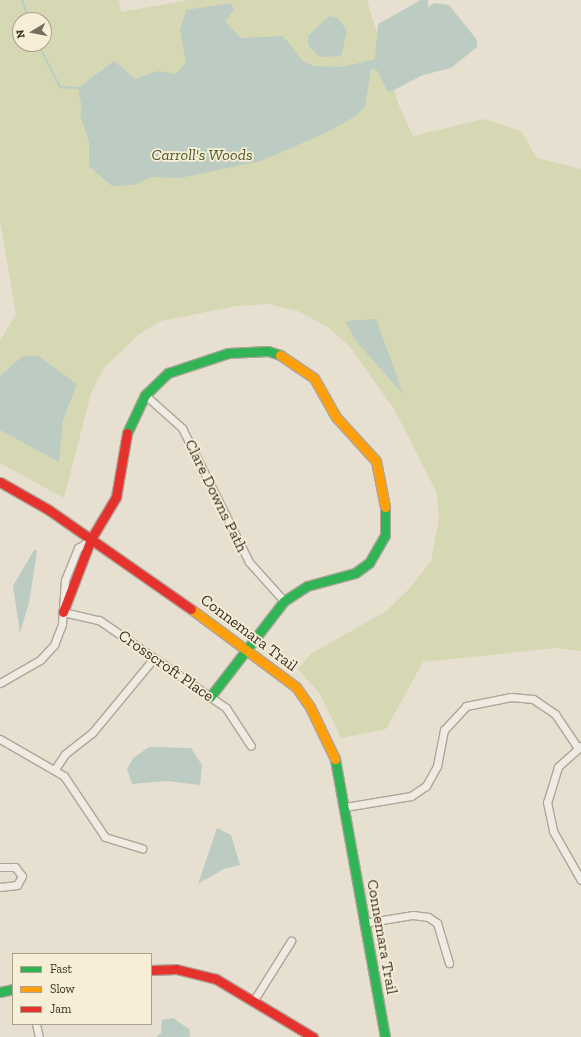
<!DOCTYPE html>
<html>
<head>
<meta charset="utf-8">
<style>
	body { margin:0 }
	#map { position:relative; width:581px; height:1037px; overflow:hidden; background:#e7e0d1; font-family:"Zilla Slab",serif }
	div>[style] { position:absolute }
	.green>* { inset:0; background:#d6d7b3 }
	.water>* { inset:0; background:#bcccc2 }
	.stream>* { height:2px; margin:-1px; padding:0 1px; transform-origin:1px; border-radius:1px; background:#bcccc2 }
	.roads { filter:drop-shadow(1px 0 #ada599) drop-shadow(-1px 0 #ada599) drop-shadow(0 1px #ada599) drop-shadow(0 -1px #ada599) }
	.street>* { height:7px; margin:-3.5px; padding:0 3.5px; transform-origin:3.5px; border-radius:3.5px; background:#efebe3 }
	.fast>* { height:9px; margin:-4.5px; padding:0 4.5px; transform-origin:4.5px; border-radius:4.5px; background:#30b455 }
	.slow>* { height:9px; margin:-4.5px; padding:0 4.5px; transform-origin:4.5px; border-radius:4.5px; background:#ff9f0a }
	.jam>* { height:9px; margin:-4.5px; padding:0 4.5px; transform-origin:4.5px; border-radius:4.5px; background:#e5322d }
	span { translate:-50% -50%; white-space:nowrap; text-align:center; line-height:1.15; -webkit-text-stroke:3.5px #f7eed8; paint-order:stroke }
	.park-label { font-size:16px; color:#4d5a26; font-style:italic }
	.street-label { font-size:16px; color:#3d2e20 }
	.legend { position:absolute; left:12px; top:953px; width:140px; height:72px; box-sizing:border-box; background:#f7eed8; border:1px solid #ada18e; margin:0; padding:5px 7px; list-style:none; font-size:12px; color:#3d2e20 }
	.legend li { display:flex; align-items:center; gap:8px; height:20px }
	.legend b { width:20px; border:1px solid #ada18e }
	.north { position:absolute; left:12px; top:12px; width:40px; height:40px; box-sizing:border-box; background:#f7eed8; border:1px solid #ada18e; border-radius:50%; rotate:260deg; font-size:11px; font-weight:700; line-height:16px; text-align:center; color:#3d2e20 }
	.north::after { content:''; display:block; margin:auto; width:14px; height:18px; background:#786c5e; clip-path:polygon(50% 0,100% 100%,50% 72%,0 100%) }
</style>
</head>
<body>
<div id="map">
	<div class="green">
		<i style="clip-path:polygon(evenodd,0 0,119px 0,121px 12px,189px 0,367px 0,398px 103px,413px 136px,484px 119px,521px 131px,537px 158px,581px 169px,581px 651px,557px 648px,423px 662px,386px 729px,341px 738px,320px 694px,298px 669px,312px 653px,385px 612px,409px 589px,431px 561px,439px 519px,436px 491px,394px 409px,350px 347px,328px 327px,298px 311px,268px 304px,236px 306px,161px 321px,139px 334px,104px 368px,91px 393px,64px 498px,0 463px,0 341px,16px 314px,0 221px,0 0,20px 20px,44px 20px,44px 44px,20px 44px,20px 20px)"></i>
	</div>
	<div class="water">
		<i style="clip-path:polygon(421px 0,428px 0,428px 7px,434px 3px,449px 5px,477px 40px,477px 47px,451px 68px,423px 75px,392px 91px,388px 92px,376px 69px,371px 69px,365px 107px,356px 116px,323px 134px,261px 161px,180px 178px,151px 177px,134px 185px,112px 186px,89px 166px,89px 142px,80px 115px,82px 108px,78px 88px,114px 61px,135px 79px,158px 71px,176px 74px,186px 62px,180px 30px,186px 10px,231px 3px,234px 10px,225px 21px,241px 38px,283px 36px,303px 61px,314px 66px,343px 67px,375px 59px,378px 24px)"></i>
		<i style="clip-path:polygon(329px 16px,338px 18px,347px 31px,341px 56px,319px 57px,308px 45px,308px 36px)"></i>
		<i style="clip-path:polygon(376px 319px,403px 394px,356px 341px,345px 321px)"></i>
		<i style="clip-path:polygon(23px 356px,38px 356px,77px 384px,63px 420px,59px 462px,0 430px,0 376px)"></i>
		<i style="clip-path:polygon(34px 550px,37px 550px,36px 558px,29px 603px,20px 633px,13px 586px)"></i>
		<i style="clip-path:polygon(149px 747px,191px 748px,202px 765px,200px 785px,167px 781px,132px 784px,127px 769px,133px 758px)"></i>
		<i style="clip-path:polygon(217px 828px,231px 835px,240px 865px,224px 869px,198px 884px)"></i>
		<i style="clip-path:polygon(173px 1018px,189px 1029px,190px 1037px,156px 1037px,161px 1033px,162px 1020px)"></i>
	</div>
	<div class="stream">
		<i style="left:22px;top:0;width:21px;rotate:71deg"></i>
		<i style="left:38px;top:44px;width:48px;rotate:62.9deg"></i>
		<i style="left:60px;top:87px;width:18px;rotate:3deg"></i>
	</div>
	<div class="roads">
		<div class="street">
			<i style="left:145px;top:395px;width:50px;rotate:41.7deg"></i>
			<i style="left:182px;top:428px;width:150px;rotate:63.4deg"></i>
			<i style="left:249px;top:562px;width:52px;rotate:48.1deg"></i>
			<i style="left:63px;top:612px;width:37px;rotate:13deg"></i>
			<i style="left:99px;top:620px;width:155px;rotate:34.7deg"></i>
			<i style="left:226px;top:708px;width:45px;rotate:56.7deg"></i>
			<i style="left:0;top:683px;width:46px;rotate:-29.9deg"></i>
			<i style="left:40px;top:660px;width:21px;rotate:-47deg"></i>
			<i style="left:54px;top:645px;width:22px;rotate:-69deg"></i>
			<i style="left:62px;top:624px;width:44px;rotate:-86.1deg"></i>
			<i style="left:65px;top:580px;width:35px;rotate:-68deg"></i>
			<i style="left:78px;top:548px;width:15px;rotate:-32deg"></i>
			<i style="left:0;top:739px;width:74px;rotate:30deg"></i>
			<i style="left:64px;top:776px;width:73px;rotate:56.1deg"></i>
			<i style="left:105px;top:837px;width:39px;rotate:17deg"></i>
			<i style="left:581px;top:746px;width:31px;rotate:138deg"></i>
			<i style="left:558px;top:767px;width:37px;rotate:107deg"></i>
			<i style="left:547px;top:802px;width:30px;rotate:78deg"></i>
			<i style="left:553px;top:831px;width:56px;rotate:60.3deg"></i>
			<i style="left:55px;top:769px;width:18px;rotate:-56deg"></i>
			<i style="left:65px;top:754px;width:34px;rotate:-38deg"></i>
			<i style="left:92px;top:733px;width:97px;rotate:-50.4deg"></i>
			<i style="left:345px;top:807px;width:67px;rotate:-9.5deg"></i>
			<i style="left:411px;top:796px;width:18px;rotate:-34deg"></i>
			<i style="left:426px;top:786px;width:23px;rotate:-61deg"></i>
			<i style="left:437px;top:766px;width:37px;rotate:-79deg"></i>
			<i style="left:444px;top:730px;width:33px;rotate:-47deg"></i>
			<i style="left:466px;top:706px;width:46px;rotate:-11.3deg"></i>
			<i style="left:511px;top:697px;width:22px;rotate:5deg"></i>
			<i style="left:533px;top:699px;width:27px;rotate:34deg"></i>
			<i style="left:555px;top:714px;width:41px;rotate:55.9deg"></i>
			<i style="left:0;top:867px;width:15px"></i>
			<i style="left:15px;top:867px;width:11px;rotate:52deg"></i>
			<i style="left:22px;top:876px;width:10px;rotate:119deg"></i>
			<i style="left:17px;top:885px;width:17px;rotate:173deg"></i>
			<i style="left:364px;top:923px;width:50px;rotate:-9.3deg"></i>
			<i style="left:413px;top:915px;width:15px;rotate:8deg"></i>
			<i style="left:428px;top:917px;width:11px;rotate:34deg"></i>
			<i style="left:437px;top:923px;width:42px;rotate:73.3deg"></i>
			<i style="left:254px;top:1000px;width:70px;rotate:-57.9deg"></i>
			<i style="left:36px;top:1024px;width:13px;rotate:77deg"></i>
		</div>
		<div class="fast">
			<i style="left:127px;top:433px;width:42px;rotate:-64.7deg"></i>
			<i style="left:145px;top:395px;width:32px;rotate:-44deg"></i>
			<i style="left:168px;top:373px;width:63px;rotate:-18.4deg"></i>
			<i style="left:228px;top:353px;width:40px;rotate:-2.9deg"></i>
			<i style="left:268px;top:351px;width:13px;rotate:18deg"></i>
			<i style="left:210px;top:697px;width:121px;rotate:-52.4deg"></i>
			<i style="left:284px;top:601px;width:27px;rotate:-33deg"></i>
			<i style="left:307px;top:586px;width:50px;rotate:-15.2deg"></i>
			<i style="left:355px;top:573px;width:17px;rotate:-36deg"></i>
			<i style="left:369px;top:563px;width:32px;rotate:-60deg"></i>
			<i style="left:385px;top:535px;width:28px;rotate:-90deg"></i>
			<i style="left:335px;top:759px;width:282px;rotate:79.8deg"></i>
			<i style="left:0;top:992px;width:13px;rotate:-13deg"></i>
		</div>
		<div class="slow">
			<i style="left:280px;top:355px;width:41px;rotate:34.1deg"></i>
			<i style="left:314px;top:378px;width:45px;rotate:60.6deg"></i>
			<i style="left:336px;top:417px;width:59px;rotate:47.7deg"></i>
			<i style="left:376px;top:461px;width:47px;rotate:78.9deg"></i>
			<i style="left:191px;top:609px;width:131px;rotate:36.6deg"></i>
			<i style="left:296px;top:687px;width:24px;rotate:55deg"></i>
			<i style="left:310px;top:707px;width:58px;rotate:64.3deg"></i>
		</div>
		<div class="jam">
			<i style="left:0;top:482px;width:56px;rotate:29.7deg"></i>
			<i style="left:49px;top:510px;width:173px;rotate:34.9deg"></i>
			<i style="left:63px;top:612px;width:78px;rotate:-69deg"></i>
			<i style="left:91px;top:539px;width:49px;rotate:-59.2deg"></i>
			<i style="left:116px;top:497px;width:65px;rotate:-80.2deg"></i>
			<i style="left:151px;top:970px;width:25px;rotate:-2deg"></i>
			<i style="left:176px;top:969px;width:41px;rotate:14deg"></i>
			<i style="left:216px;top:979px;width:113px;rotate:30.9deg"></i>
		</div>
	</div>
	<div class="park-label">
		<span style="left:202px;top:155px">Carroll's Woods</span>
	</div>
	<div class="street-label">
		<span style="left:216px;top:496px;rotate:64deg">Clare Downs Path</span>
		<span style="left:249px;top:633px;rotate:37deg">Connemara Trail</span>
		<span style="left:166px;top:666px;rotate:35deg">Crosscroft Place</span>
		<span style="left:382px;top:937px;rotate:80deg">Connemara Trail</span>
	</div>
	<ul class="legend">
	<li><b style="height:5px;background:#30b455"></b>Fast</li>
	<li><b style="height:5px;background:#ff9f0a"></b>Slow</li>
	<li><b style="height:5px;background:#e5322d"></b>Jam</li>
	</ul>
	<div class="north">N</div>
</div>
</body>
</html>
